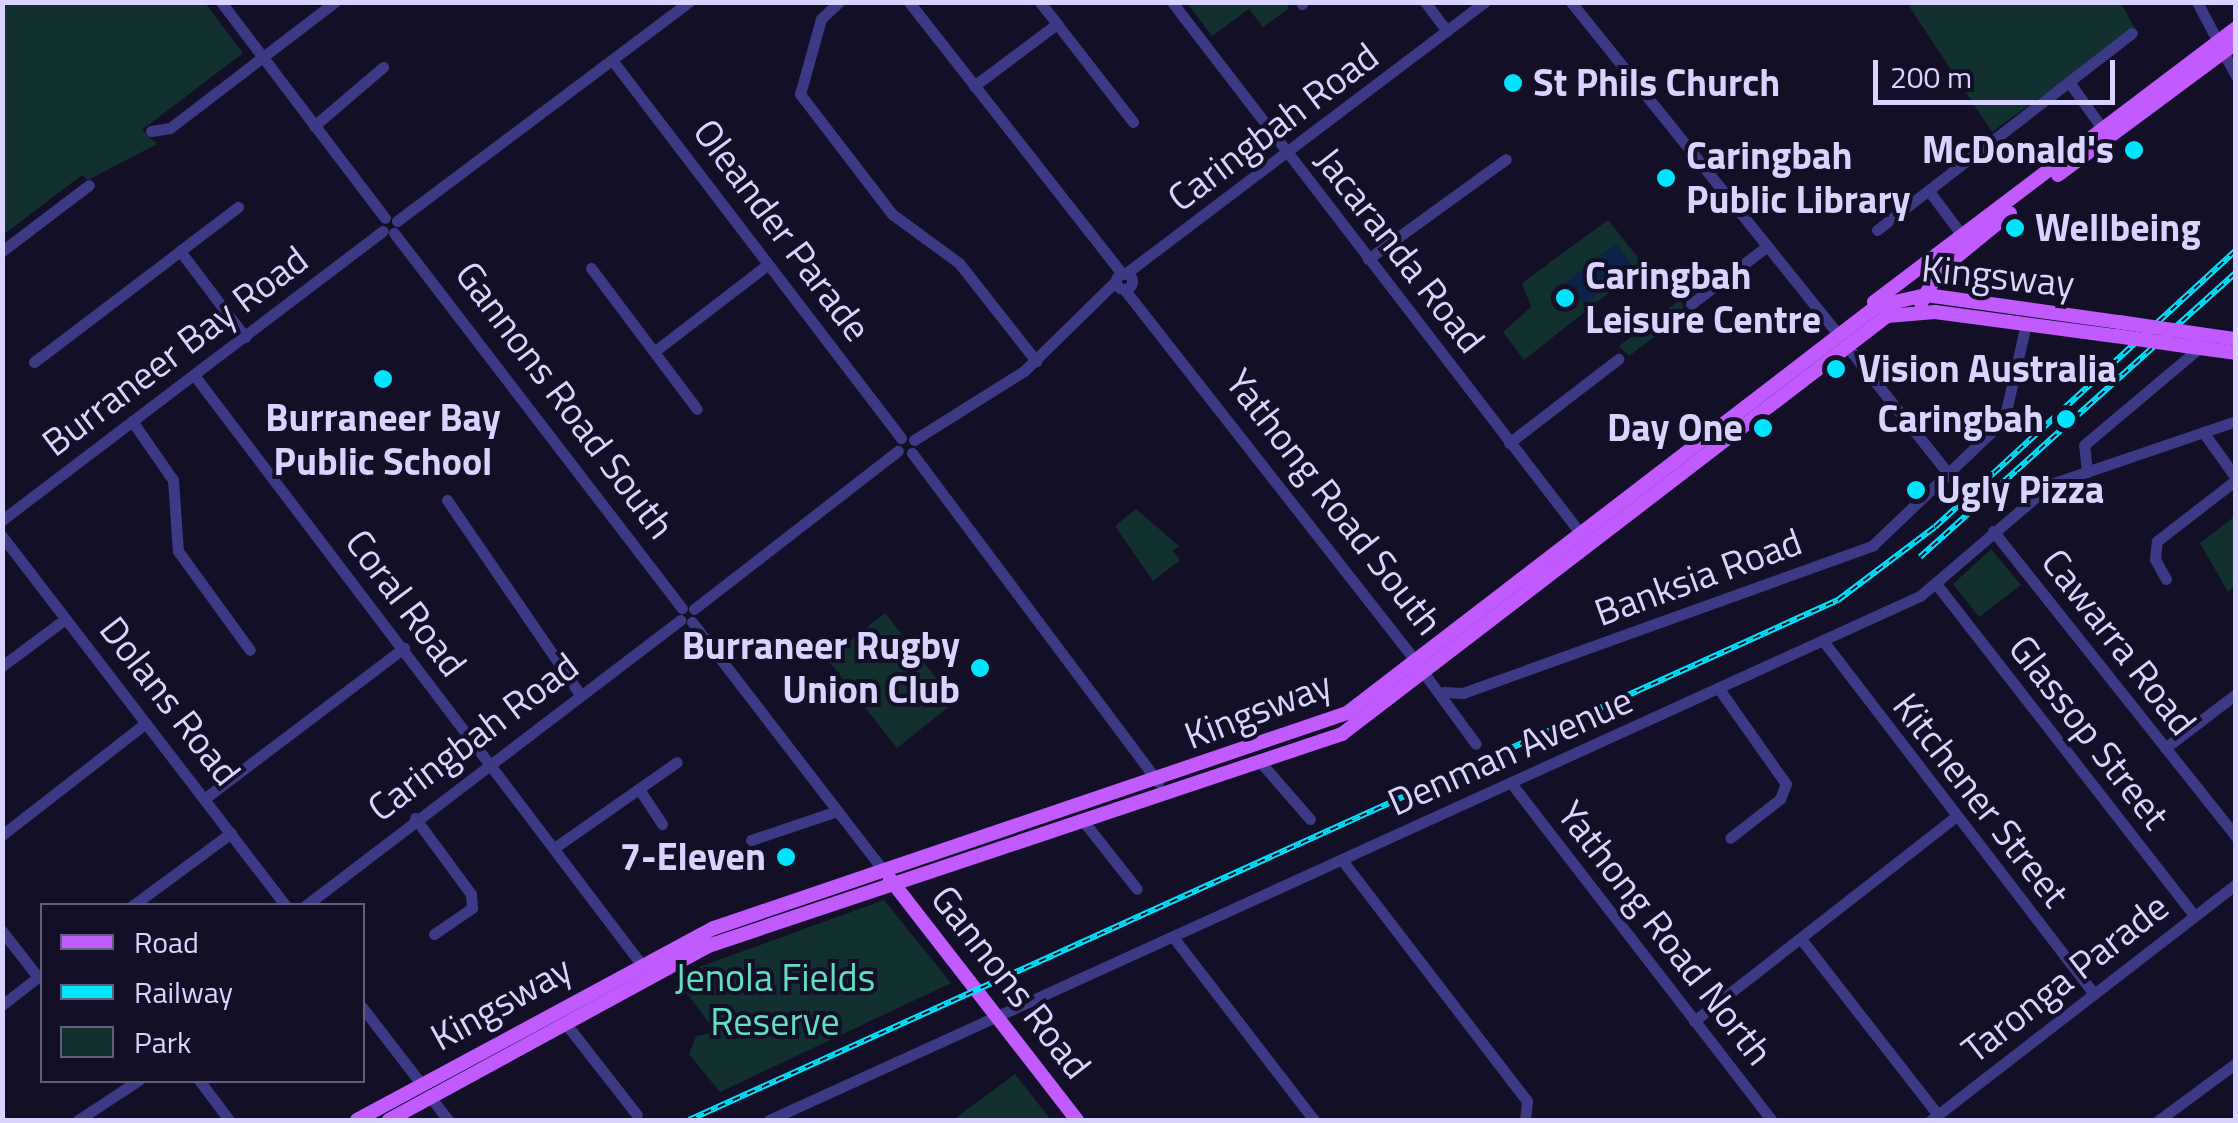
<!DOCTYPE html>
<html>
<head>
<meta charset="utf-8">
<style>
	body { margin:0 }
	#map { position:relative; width:2238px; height:1123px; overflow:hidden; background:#130f26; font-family:"Titillium Web",sans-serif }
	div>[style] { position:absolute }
	.green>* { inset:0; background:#12302f }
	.water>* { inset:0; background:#0c2248 }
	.minor>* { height:11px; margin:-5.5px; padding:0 5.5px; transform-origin:5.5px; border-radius:5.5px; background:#3d3a85 }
	.minor>.ring { margin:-5.5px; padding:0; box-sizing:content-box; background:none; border:11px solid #3d3a85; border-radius:50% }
	.major>* { height:14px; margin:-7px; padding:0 7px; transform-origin:7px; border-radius:7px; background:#c25bff }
	.rail>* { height:6px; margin-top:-3px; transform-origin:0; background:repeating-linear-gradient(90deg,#130f26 0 8px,#00e5ff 0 16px); box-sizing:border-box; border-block:2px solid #00e5ff }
	.major-bridge>* { height:14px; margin:-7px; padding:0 7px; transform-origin:7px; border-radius:7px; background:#c25bff }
	.dots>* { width:28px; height:28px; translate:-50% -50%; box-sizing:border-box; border:5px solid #130f26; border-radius:50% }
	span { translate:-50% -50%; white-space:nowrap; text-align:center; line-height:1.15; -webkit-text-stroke:8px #130f26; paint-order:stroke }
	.poi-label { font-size:38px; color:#d9d4ff; font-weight:700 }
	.left { translate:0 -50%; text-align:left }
	.right { translate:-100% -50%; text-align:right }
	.street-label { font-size:38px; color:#d9d4ff }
	.park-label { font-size:38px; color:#5fe0c0 }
	.frame { position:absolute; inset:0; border:5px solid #d9d4ff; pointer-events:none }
	.legend { position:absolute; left:40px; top:903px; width:325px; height:180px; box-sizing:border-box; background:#130f26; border:2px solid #625e7d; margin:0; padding:12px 18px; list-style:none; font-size:30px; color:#d9d4ff }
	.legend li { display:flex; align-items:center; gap:20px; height:50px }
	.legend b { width:50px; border:2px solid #625e7d }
	.scale { position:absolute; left:1873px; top:60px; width:242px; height:45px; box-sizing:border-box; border:5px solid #d9d4ff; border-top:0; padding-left:12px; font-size:30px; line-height:35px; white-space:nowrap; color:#d9d4ff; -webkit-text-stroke:8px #130f26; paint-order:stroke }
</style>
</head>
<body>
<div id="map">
	<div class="green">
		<i style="clip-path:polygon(3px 3px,205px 3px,243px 53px,142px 130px,157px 144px,88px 180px,82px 175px,3px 235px)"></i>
		<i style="clip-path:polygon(1187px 3px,1288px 3px,1288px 9px,1263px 27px,1249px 9px,1212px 36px)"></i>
		<i style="clip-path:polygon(1907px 3px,2121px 3px,2135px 29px,1992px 132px)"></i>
		<i style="clip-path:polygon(1608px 220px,1644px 265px,1524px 360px,1503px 332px,1531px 307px,1522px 283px)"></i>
		<i style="clip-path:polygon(1681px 299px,1685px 314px,1629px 356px,1619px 346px)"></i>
		<i style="clip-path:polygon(1136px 509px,1179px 546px,1173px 551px,1180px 560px,1153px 581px,1115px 526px)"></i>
		<i style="clip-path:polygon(2235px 516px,2235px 586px,2228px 592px,2200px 543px)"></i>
		<i style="clip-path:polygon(1991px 549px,2021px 585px,1979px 617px,1953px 584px)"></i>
		<i style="clip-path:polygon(885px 613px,955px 702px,897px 748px,827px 659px)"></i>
		<i style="clip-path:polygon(884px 900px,951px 983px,720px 1092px,689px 1054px,696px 1036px,716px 1032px,674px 976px)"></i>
		<i style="clip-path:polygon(1015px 1074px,1051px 1120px,953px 1120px)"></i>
	</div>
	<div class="water">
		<i style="clip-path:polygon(1616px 244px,1633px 267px,1584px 305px,1566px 282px)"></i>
	</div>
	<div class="minor">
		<i style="left:221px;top:2px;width:271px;rotate:52.8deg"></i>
		<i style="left:839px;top:2px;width:25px;rotate:137deg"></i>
		<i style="left:821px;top:19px;width:78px;rotate:105.6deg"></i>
		<i style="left:800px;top:94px;width:151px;rotate:52.5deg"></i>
		<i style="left:892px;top:214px;width:83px;rotate:36.2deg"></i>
		<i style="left:959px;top:263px;width:125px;rotate:51.8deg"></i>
		<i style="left:909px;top:2px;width:345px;rotate:51.9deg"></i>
		<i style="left:1040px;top:2px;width:28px;rotate:52deg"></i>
		<i style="left:1172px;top:2px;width:671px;rotate:52.45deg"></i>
		<i style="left:1425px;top:2px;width:36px;rotate:53deg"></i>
		<i style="left:1571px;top:2px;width:425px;rotate:51.2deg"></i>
		<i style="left:2197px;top:2px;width:84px;rotate:62.2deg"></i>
		<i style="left:1302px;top:4px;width:2px;rotate:-63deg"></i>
		<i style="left:612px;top:60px;width:476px;rotate:52.6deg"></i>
		<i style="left:2069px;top:82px;width:57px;rotate:54.3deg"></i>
		<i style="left:974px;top:86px;width:104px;rotate:-36.8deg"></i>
		<i style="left:1057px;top:24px;width:124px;rotate:52.2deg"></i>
		<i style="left:314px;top:126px;width:91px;rotate:-40.5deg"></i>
		<i style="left:151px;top:131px;width:19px;rotate:-9deg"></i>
		<i style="left:170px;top:128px;width:208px;rotate:-37.4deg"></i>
		<i style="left:1929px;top:191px;width:59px;rotate:53.3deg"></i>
		<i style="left:397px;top:221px;width:365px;rotate:-36.9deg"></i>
		<i style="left:1877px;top:230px;width:322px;rotate:-37.7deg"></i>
		<i style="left:394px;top:233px;width:473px;rotate:52.5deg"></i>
		<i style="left:2px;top:251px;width:109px;rotate:-37.2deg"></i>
		<i style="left:180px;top:251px;width:73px;rotate:-37.2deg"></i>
		<i style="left:1368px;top:259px;width:170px;rotate:-35.9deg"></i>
		<i style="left:591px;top:268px;width:176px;rotate:53.1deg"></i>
		<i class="ring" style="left:1116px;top:273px;width:5px;height:5px"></i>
		<i style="left:1125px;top:274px;width:451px;rotate:-37.1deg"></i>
		<i style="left:1124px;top:289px;width:475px;rotate:51.9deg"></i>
		<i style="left:1691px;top:304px;width:94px;rotate:-37.2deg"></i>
		<i style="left:1846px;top:345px;width:169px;rotate:51.5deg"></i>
		<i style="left:655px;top:351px;width:141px;rotate:-37.5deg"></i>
		<i style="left:34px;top:362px;width:183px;rotate:-37.2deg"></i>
		<i style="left:180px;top:251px;width:108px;rotate:52.9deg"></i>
		<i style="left:194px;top:375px;width:739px;rotate:52.8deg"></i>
		<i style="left:132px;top:421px;width:72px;rotate:55.2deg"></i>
		<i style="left:173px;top:480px;width:71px;rotate:86deg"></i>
		<i style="left:178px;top:551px;width:122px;rotate:54deg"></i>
		<i style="left:2203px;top:432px;width:57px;rotate:54.3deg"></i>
		<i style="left:914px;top:440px;width:130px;rotate:-32.1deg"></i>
		<i style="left:1024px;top:371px;width:129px;rotate:-44.4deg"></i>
		<i style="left:1509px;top:443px;width:138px;rotate:-37.6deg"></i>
		<i style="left:912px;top:453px;width:411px;rotate:53.2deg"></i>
		<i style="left:2087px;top:472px;width:27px;rotate:-96deg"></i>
		<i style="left:2084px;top:445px;width:150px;rotate:-40.1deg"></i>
		<i style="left:447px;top:500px;width:234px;rotate:55.6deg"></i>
		<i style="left:2px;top:520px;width:478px;rotate:-37.2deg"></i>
		<i style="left:1993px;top:531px;width:390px;rotate:51.5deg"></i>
		<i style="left:2px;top:536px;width:466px;rotate:52.5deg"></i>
		<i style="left:2166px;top:579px;width:23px;rotate:-119deg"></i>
		<i style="left:2155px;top:559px;width:18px;rotate:-84deg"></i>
		<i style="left:2157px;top:541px;width:100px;rotate:-37.7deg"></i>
		<i style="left:1937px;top:585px;width:418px;rotate:52.1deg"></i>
		<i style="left:694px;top:609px;width:258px;rotate:-37.8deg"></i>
		<i style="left:692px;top:622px;width:313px;rotate:52.4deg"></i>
		<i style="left:1824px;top:642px;width:442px;rotate:52.5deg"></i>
		<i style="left:2px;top:666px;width:79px;rotate:-36.7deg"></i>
		<i style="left:1426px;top:676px;width:84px;rotate:53.7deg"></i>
		<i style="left:1719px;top:689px;width:116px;rotate:54.8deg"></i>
		<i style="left:1786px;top:784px;width:16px;rotate:112deg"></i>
		<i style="left:1780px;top:799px;width:63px;rotate:142deg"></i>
		<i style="left:1444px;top:692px;width:19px;rotate:3deg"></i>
		<i style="left:1463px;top:693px;width:436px;rotate:-19.8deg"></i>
		<i style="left:1873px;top:545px;width:181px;rotate:-43.7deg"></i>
		<i style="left:2004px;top:420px;width:98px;rotate:-77.1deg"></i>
		<i style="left:2165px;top:748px;width:89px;rotate:-37.3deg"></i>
		<i style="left:1262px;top:764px;width:73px;rotate:48.9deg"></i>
		<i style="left:1511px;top:783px;width:426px;rotate:52.3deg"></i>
		<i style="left:639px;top:789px;width:42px;rotate:56.7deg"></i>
		<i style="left:204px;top:799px;width:251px;rotate:-37.1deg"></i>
		<i style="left:415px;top:818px;width:94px;rotate:53.6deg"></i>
		<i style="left:471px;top:894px;width:14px;rotate:86deg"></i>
		<i style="left:472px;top:908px;width:46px;rotate:145.6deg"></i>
		<i style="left:1084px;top:822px;width:85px;rotate:51.7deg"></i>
		<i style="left:2px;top:835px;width:182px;rotate:-37.9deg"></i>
		<i style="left:751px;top:840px;width:91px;rotate:-18.6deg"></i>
		<i style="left:557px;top:846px;width:146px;rotate:-35deg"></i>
		<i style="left:1342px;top:860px;width:304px;rotate:52.5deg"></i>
		<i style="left:1527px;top:1101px;width:19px;rotate:96deg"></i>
		<i style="left:132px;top:906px;width:123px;rotate:-36.4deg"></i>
		<i style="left:305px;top:906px;width:472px;rotate:-37.3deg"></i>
		<i style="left:2px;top:931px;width:58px;rotate:52deg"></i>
		<i style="left:1173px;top:937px;width:231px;rotate:52.4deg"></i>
		<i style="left:1801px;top:939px;width:223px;rotate:52.1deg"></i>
		<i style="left:2px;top:1005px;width:51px;rotate:-37.8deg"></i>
		<i style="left:362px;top:1007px;width:98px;rotate:52.4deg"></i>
		<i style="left:1694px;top:1021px;width:331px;rotate:-38deg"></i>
		<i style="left:566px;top:1024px;width:115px;rotate:52deg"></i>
		<i style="left:199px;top:1080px;width:50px;rotate:53.1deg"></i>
		<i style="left:431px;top:1098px;width:28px;rotate:52deg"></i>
		<i style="left:78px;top:1120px;width:73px;rotate:-33.3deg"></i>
		<i style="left:769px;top:1120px;width:1265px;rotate:-24.48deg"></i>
		<i style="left:1920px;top:596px;width:172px;rotate:-40.5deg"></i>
		<i style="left:2051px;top:484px;width:195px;rotate:-18.8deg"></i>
		<i style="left:1931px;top:1120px;width:386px;rotate:-37.7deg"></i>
		<i style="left:2159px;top:1120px;width:96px;rotate:-36.5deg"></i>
	</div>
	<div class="major">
		<i style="left:2058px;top:175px;width:222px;rotate:-36.6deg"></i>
		<i style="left:1874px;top:302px;width:454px;rotate:-37.1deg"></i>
		<i style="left:1921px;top:303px;width:35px;rotate:-61deg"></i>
		<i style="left:1938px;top:272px;width:93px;rotate:-39.3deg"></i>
		<i style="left:2199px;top:334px;width:37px;rotate:8deg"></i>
		<i style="left:2185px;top:346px;width:51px;rotate:7.8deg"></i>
		<i style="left:890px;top:879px;width:305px;rotate:52.2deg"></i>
		<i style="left:357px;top:1120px;width:405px;rotate:-28.3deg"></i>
		<i style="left:714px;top:928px;width:669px;rotate:-18.76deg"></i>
		<i style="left:1347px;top:713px;width:668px;rotate:-37.52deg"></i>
		<i style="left:1877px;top:306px;width:50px;rotate:-12.7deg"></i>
		<i style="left:1926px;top:295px;width:195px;rotate:8deg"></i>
		<i style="left:389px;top:1120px;width:363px;rotate:-28.6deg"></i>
		<i style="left:708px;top:946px;width:669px;rotate:-18.49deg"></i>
		<i style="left:1342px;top:734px;width:687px;rotate:-37.49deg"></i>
		<i style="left:1887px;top:316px;width:48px;rotate:-4.8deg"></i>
		<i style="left:1935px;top:312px;width:183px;rotate:7.6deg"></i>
	</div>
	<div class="rail">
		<i style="left:1920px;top:557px;width:426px;rotate:-42deg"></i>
		<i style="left:689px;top:1120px;width:1261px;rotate:-24.35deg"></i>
		<i style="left:1838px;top:600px;width:121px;rotate:-37deg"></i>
		<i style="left:1935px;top:527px;width:409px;rotate:-42.6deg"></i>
	</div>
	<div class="major-bridge">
		<i style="left:2119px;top:322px;width:81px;rotate:8.5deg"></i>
		<i style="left:2116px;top:336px;width:70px;rotate:8.2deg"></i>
	</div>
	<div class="dots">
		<i style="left:1513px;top:83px;background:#00e5ff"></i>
		<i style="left:2134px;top:150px;background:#00e5ff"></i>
		<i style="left:1666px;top:178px;background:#00e5ff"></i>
		<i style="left:2015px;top:228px;background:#00e5ff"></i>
		<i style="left:1565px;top:298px;background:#00e5ff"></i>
		<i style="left:1836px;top:369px;background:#00e5ff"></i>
		<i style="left:383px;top:379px;background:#00e5ff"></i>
		<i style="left:2066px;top:419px;background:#00e5ff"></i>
		<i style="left:1763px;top:428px;background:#00e5ff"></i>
		<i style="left:1916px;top:490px;background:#00e5ff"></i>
		<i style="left:980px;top:668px;background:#00e5ff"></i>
		<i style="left:786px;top:857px;background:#00e5ff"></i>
	</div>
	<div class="poi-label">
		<span class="left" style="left:1533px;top:83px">St Phils Church</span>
		<span class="right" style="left:2114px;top:150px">McDonald's</span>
		<span class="left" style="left:1686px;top:178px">Caringbah<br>Public Library</span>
		<span class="left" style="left:2035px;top:228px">Wellbeing</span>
		<span class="left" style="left:1585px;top:298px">Caringbah<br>Leisure Centre</span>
		<span class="left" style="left:1858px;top:369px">Vision Australia</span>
		<span style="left:383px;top:440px">Burraneer Bay<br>Public School</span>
		<span class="right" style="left:2044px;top:419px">Caringbah</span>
		<span class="right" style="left:1743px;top:428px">Day One</span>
		<span class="left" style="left:1936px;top:490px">Ugly Pizza</span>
		<span class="right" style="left:960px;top:668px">Burraneer Rugby<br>Union Club</span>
		<span class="right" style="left:766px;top:857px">7-Eleven</span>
	</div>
	<div class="street-label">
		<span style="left:1273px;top:127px;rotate:-37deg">Caringbah Road</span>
		<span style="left:782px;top:230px;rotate:53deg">Oleander Parade</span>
		<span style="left:1400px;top:250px;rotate:52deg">Jacaranda Road</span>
		<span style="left:1998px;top:276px;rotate:6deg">Kingsway</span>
		<span style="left:175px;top:351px;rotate:-37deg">Burraneer Bay Road</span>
		<span style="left:565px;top:400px;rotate:53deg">Gannons Road South</span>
		<span style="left:1334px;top:502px;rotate:52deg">Yathong Road South</span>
		<span style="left:1698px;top:577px;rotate:-20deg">Banksia Road</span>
		<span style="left:406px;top:603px;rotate:53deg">Coral Road</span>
		<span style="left:2119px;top:642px;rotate:52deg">Cawarra Road</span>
		<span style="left:170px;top:701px;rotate:52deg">Dolans Road</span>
		<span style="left:1258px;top:710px;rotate:-21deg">Kingsway</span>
		<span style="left:2089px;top:732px;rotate:52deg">Glassop Street</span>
		<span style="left:473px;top:737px;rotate:-37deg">Caringbah Road</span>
		<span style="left:1510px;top:751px;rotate:-24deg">Denman Avenue</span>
		<span style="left:1981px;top:800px;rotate:52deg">Kitchener Street</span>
		<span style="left:1665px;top:933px;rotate:52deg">Yathong Road North</span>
		<span style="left:2065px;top:978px;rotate:-38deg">Taronga Parade</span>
		<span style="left:1011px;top:982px;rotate:52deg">Gannons Road</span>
		<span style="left:501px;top:1003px;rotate:-29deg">Kingsway</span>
	</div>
	<div class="park-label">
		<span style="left:775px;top:1000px">Jenola Fields<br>Reserve</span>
	</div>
	<div class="frame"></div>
	<ul class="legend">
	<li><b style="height:12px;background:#c25bff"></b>Road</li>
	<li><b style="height:12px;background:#00e5ff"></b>Railway</li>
	<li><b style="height:28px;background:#12302f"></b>Park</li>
	</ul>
	<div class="scale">200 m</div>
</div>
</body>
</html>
